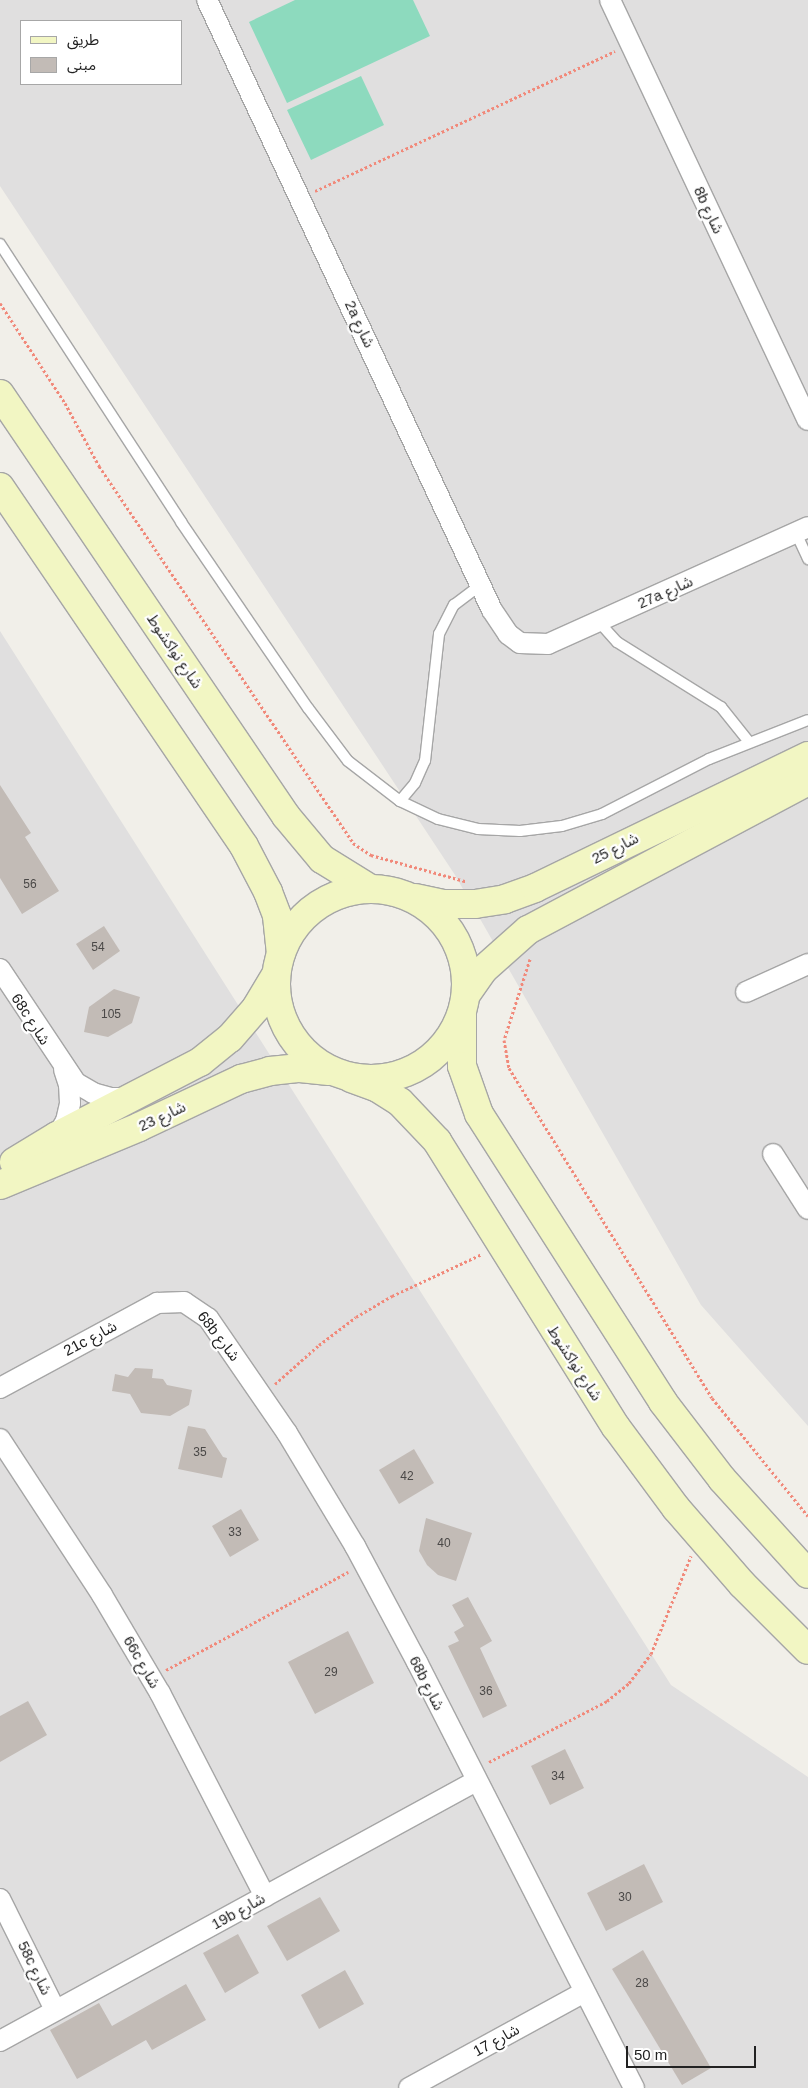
<!DOCTYPE html>
<html>
<head>
<meta charset="utf-8">
<style>
	body { margin:0 }
	#map { position:relative; width:808px; height:2088px; overflow:hidden; background:#f1efe9; font-family:Helvetica,"Noto Sans Arabic",sans-serif }
	div>[style] { position:absolute }
	.residential>* { inset:0; background:#e0dfdf }
	.pitch>* { inset:0; background:#8ddabe }
	.building>* { inset:0; background:#c2bbb6 }
	.path>* { height:3px; margin-top:-1.5px; transform-origin:0; background:repeating-linear-gradient(90deg,#f1897a 0 2.5px,transparent 0 5px) }
	.roads { filter:drop-shadow(1px 0 #a6a6a6) drop-shadow(-1px 0 #a6a6a6) drop-shadow(0 1px #a6a6a6) drop-shadow(0 -1px #a6a6a6) }
	.lane>* { height:10px; margin:-5px; padding:0 5px; transform-origin:5px; border-radius:5px; background:#fff }
	.street>* { height:20px; margin:-10px; padding:0 10px; transform-origin:10px; border-radius:10px; background:#fff }
	.secondary>* { height:28px; margin:-14px; padding:0 14px; transform-origin:14px; border-radius:14px; background:#f2f6c3 }
	.secondary>.ring { margin:-14px; padding:0; box-sizing:content-box; background:none; border:28px solid #f2f6c3; border-radius:50% }
	span { translate:-50% -50%; white-space:nowrap; text-align:center; line-height:1.15; -webkit-text-stroke:4.5px #fff; paint-order:stroke }
	.number-label { font-size:12px; color:#4a4847 }
	.number-label span { -webkit-text-stroke-width:0 }
	.street-label { font-size:15px; color:#222 }
	.legend { position:absolute; left:20px; top:20px; width:162px; height:65px; box-sizing:border-box; background:#fff; border:1px solid #a7a7a7; margin:0; padding:6px 9px; list-style:none; font-size:15px; color:#222 }
	.legend li { display:flex; align-items:center; gap:10px; height:25px }
	.legend b { width:25px; border:1px solid #a7a7a7 }
	.scale { position:absolute; left:626px; top:2046px; width:130px; height:22px; box-sizing:border-box; border:2px solid #222; border-top:0; padding-left:6px; font-size:15px; line-height:18px; white-space:nowrap; color:#222; -webkit-text-stroke:4px #fff; paint-order:stroke }
</style>
</head>
<body>
<div id="map">
	<div class="residential">
		<i style="clip-path:polygon(evenodd,0 0,808px 0,808px 1426px,701px 1305px,455px 875px,0 186px,0 0,21px 21px,181px 21px,181px 84px,21px 84px,21px 21px)"></i>
		<i style="clip-path:polygon(0 631px,671px 1685px,808px 1777px,808px 2088px,0 2088px)"></i>
	</div>
	<div class="pitch">
		<i style="clip-path:polygon(295px 0,413px 0,430px 36px,287px 103px,249px 22px)"></i>
		<i style="clip-path:polygon(361px 76px,384px 125px,311px 160px,287px 110px)"></i>
	</div>
	<div class="building">
		<i style="clip-path:polygon(0 785px,31px 833px,25px 837px,59px 891px,22px 914px,0 878px)"></i>
		<i style="clip-path:polygon(104px 926px,120px 951px,93px 970px,76px 944px)"></i>
		<i style="clip-path:polygon(114px 989px,140px 997px,132px 1023px,108px 1037px,84px 1032px,89px 1007px)"></i>
		<i style="clip-path:polygon(135px 1368px,153px 1369px,152px 1378px,163px 1379px,167px 1385px,192px 1390px,189px 1405px,170px 1416px,141px 1413px,130px 1394px,112px 1391px,115px 1374px,128px 1377px)"></i>
		<i style="clip-path:polygon(188px 1426px,205px 1429px,223px 1457px,227px 1458px,222px 1478px,178px 1469px)"></i>
		<i style="clip-path:polygon(414px 1449px,434px 1483px,399px 1504px,379px 1470px)"></i>
		<i style="clip-path:polygon(241px 1509px,259px 1540px,230px 1557px,212px 1526px)"></i>
		<i style="clip-path:polygon(426px 1518px,472px 1533px,456px 1581px,438px 1575px,427px 1565px,419px 1551px)"></i>
		<i style="clip-path:polygon(468px 1597px,492px 1641px,480px 1648px,507px 1706px,483px 1718px,448px 1646px,459px 1641px,454px 1632px,464px 1626px,452px 1605px)"></i>
		<i style="clip-path:polygon(348px 1631px,374px 1683px,315px 1714px,288px 1662px)"></i>
		<i style="clip-path:polygon(28px 1701px,47px 1735px,0 1762px,0 1716px)"></i>
		<i style="clip-path:polygon(565px 1749px,584px 1788px,550px 1805px,531px 1766px)"></i>
		<i style="clip-path:polygon(644px 1864px,663px 1902px,606px 1931px,587px 1893px)"></i>
		<i style="clip-path:polygon(320px 1897px,340px 1931px,287px 1961px,267px 1926px)"></i>
		<i style="clip-path:polygon(238px 1934px,259px 1973px,225px 1993px,203px 1953px)"></i>
		<i style="clip-path:polygon(643px 1950px,711px 2068px,682px 2085px,612px 1969px)"></i>
		<i style="clip-path:polygon(345px 1970px,364px 2004px,319px 2029px,301px 1995px)"></i>
		<i style="clip-path:polygon(186px 1984px,206px 2020px,152px 2050px,146px 2040px,77px 2079px,50px 2030px,99px 2003px,112px 2026px)"></i>
	</div>
	<div class="path">
		<i style="left:315px;top:191px;width:331px;rotate:-25deg"></i>
		<i style="left:0;top:303px;width:119px;rotate:57deg"></i>
		<i style="left:65px;top:403px;width:72px;rotate:61.6deg"></i>
		<i style="left:99px;top:466px;width:455px;rotate:56deg"></i>
		<i style="left:353px;top:843px;width:22px;rotate:34deg"></i>
		<i style="left:371px;top:855px;width:98px;rotate:15.5deg"></i>
		<i style="left:530px;top:959px;width:85px;rotate:107.8deg"></i>
		<i style="left:504px;top:1040px;width:28px;rotate:80deg"></i>
		<i style="left:509px;top:1068px;width:387px;rotate:58.4deg"></i>
		<i style="left:712px;top:1398px;width:152px;rotate:50.9deg"></i>
		<i style="left:275px;top:1384px;width:59px;rotate:-41.6deg"></i>
		<i style="left:319px;top:1345px;width:46px;rotate:-37.1deg"></i>
		<i style="left:356px;top:1317px;width:42px;rotate:-30.3deg"></i>
		<i style="left:392px;top:1296px;width:99px;rotate:-25deg"></i>
		<i style="left:166px;top:1670px;width:207px;rotate:-28.3deg"></i>
		<i style="left:489px;top:1762px;width:133px;rotate:-27.3deg"></i>
		<i style="left:607px;top:1701px;width:28px;rotate:-39deg"></i>
		<i style="left:629px;top:1683px;width:36px;rotate:-53deg"></i>
		<i style="left:651px;top:1654px;width:106px;rotate:-67.8deg"></i>
	</div>
	<div class="roads">
		<div class="lane">
			<i style="left:0;top:244px;width:332px;rotate:56.9deg"></i>
			<i style="left:181px;top:522px;width:225px;rotate:55.7deg"></i>
			<i style="left:308px;top:708px;width:66px;rotate:53deg"></i>
			<i style="left:348px;top:761px;width:66px;rotate:37.6deg"></i>
			<i style="left:400px;top:801px;width:42px;rotate:25.3deg"></i>
			<i style="left:438px;top:819px;width:41px;rotate:14deg"></i>
			<i style="left:478px;top:829px;width:42px;rotate:2.7deg"></i>
			<i style="left:520px;top:831px;width:42px;rotate:-6.8deg"></i>
			<i style="left:562px;top:826px;width:42px;rotate:-16.7deg"></i>
			<i style="left:602px;top:814px;width:120px;rotate:-27.2deg"></i>
			<i style="left:709px;top:759px;width:106px;rotate:-21.5deg"></i>
			<i style="left:796px;top:533px;width:29px;rotate:65deg"></i>
			<i style="left:599px;top:622px;width:27px;rotate:48deg"></i>
			<i style="left:617px;top:642px;width:123px;rotate:32deg"></i>
			<i style="left:721px;top:707px;width:45px;rotate:51.3deg"></i>
			<i style="left:400px;top:801px;width:23px;rotate:-50deg"></i>
			<i style="left:415px;top:783px;width:24px;rotate:-66deg"></i>
			<i style="left:425px;top:761px;width:128px;rotate:-83.7deg"></i>
			<i style="left:439px;top:634px;width:33px;rotate:-63deg"></i>
			<i style="left:454px;top:605px;width:34px;rotate:-37deg"></i>
		</div>
		<div class="street">
			<i style="left:207px;top:0;width:673px;rotate:64.96deg"></i>
			<i style="left:492px;top:610px;width:29px;rotate:56deg"></i>
			<i style="left:508px;top:634px;width:15px;rotate:37deg"></i>
			<i style="left:520px;top:643px;width:28px;rotate:2deg"></i>
			<i style="left:548px;top:644px;width:285px;rotate:-24.2deg"></i>
			<i style="left:610px;top:0;width:464px;rotate:64.8deg"></i>
			<i style="left:0;top:969px;width:137px;rotate:56.3deg"></i>
			<i style="left:76px;top:1083px;width:20px;rotate:30deg"></i>
			<i style="left:93px;top:1093px;width:19px;rotate:16deg"></i>
			<i style="left:111px;top:1098px;width:20px"></i>
			<i style="left:746px;top:992px;width:68px;rotate:-24.3deg"></i>
			<i style="left:57px;top:1136px;width:17px;rotate:-59deg"></i>
			<i style="left:66px;top:1121px;width:18px;rotate:-77deg"></i>
			<i style="left:70px;top:1103px;width:18px;rotate:-93deg"></i>
			<i style="left:69px;top:1085px;width:16px;rotate:-108deg"></i>
			<i style="left:773px;top:1154px;width:65px;rotate:57.5deg"></i>
			<i style="left:0;top:1388px;width:179px;rotate:-28.4deg"></i>
			<i style="left:157px;top:1303px;width:27px;rotate:-2deg"></i>
			<i style="left:184px;top:1302px;width:29px;rotate:34deg"></i>
			<i style="left:208px;top:1318px;width:140px;rotate:55.5deg"></i>
			<i style="left:287px;top:1433px;width:132px;rotate:59deg"></i>
			<i style="left:355px;top:1546px;width:132px;rotate:61.9deg"></i>
			<i style="left:417px;top:1662px;width:478px;rotate:63deg"></i>
			<i style="left:0;top:1439px;width:186px;rotate:56.8deg"></i>
			<i style="left:102px;top:1595px;width:114px;rotate:59.4deg"></i>
			<i style="left:160px;top:1693px;width:229px;rotate:62.7deg"></i>
			<i style="left:0;top:1899px;width:124px;rotate:63.6deg"></i>
			<i style="left:0;top:2041px;width:542px;rotate:-28.64deg"></i>
			<i style="left:409px;top:2088px;width:200px;rotate:-28.7deg"></i>
		</div>
		<div class="secondary">
			<i style="left:0;top:394px;width:510px;rotate:55.87deg"></i>
			<i style="left:286px;top:816px;width:56px;rotate:50.1deg"></i>
			<i style="left:322px;top:859px;width:55px;rotate:31.7deg"></i>
			<i style="left:0;top:487px;width:434px;rotate:55.8deg"></i>
			<i style="left:244px;top:846px;width:52px;rotate:62.4deg"></i>
			<i style="left:268px;top:892px;width:26px;rotate:69deg"></i>
			<i style="left:277px;top:916px;width:37px;rotate:84deg"></i>
			<i class="ring" style="left:276px;top:889px;width:162px;height:162px"></i>
			<i style="left:415px;top:898px;width:30px;rotate:12deg"></i>
			<i style="left:444px;top:904px;width:31px"></i>
			<i style="left:475px;top:904px;width:30px;rotate:-9deg"></i>
			<i style="left:505px;top:899px;width:32px;rotate:-20deg"></i>
			<i style="left:535px;top:888px;width:303px;rotate:-25.8deg"></i>
			<i style="left:467px;top:993px;width:29px;rotate:-55deg"></i>
			<i style="left:484px;top:969px;width:59px;rotate:-41.6deg"></i>
			<i style="left:528px;top:930px;width:317px;rotate:-28deg"></i>
			<i style="left:462px;top:1015px;width:51px;rotate:90deg"></i>
			<i style="left:462px;top:1066px;width:51px;rotate:70.5deg"></i>
			<i style="left:479px;top:1114px;width:342px;rotate:57.4deg"></i>
			<i style="left:663px;top:1402px;width:97px;rotate:52.5deg"></i>
			<i style="left:722px;top:1479px;width:128px;rotate:47.8deg"></i>
			<i style="left:351px;top:1078px;width:27px;rotate:20deg"></i>
			<i style="left:376px;top:1087px;width:28px;rotate:32deg"></i>
			<i style="left:400px;top:1102px;width:54px;rotate:46.5deg"></i>
			<i style="left:437px;top:1141px;width:337px;rotate:58deg"></i>
			<i style="left:616px;top:1427px;width:101px;rotate:53.5deg"></i>
			<i style="left:676px;top:1508px;width:101px;rotate:49deg"></i>
			<i style="left:742px;top:1584px;width:93px;rotate:45deg"></i>
			<i style="left:14px;top:1162px;width:50px;rotate:-31.2deg"></i>
			<i style="left:57px;top:1136px;width:161px;rotate:-27.4deg"></i>
			<i style="left:200px;top:1062px;width:38px;rotate:-39deg"></i>
			<i style="left:230px;top:1038px;width:40px;rotate:-49deg"></i>
			<i style="left:256px;top:1008px;width:39px;rotate:-59deg"></i>
			<i style="left:0;top:1185px;width:151px;rotate:-22.6deg"></i>
			<i style="left:139px;top:1127px;width:113px;rotate:-25.2deg"></i>
			<i style="left:241px;top:1079px;width:30px;rotate:-15deg"></i>
			<i style="left:270px;top:1071px;width:30px;rotate:-6deg"></i>
			<i style="left:300px;top:1068px;width:29px;rotate:6deg"></i>
		</div>
	</div>
	<div class="number-label">
		<span style="left:30px;top:885px">56</span>
		<span style="left:98px;top:948px">54</span>
		<span style="left:111px;top:1015px">105</span>
		<span style="left:200px;top:1453px">35</span>
		<span style="left:407px;top:1477px">42</span>
		<span style="left:235px;top:1533px">33</span>
		<span style="left:444px;top:1544px">40</span>
		<span style="left:331px;top:1673px">29</span>
		<span style="left:486px;top:1692px">36</span>
		<span style="left:558px;top:1777px">34</span>
		<span style="left:625px;top:1898px">30</span>
		<span style="left:642px;top:1984px">28</span>
	</div>
	<div class="street-label">
		<span style="left:709px;top:210px;rotate:65deg">8b شارع</span>
		<span style="left:360px;top:324px;rotate:65deg">2a شارع</span>
		<span style="left:665px;top:592px;rotate:-24deg">27a شارع</span>
		<span style="left:175px;top:651px;rotate:56deg">شارع نواكشوط</span>
		<span style="left:615px;top:848px;rotate:-27deg">شارع 25</span>
		<span style="left:31px;top:1019px;rotate:57deg">68c شارع</span>
		<span style="left:162px;top:1116px;rotate:-25deg">شارع 23</span>
		<span style="left:219px;top:1336px;rotate:52deg">68b شارع</span>
		<span style="left:90px;top:1338px;rotate:-28deg">21c شارع</span>
		<span style="left:575px;top:1363px;rotate:57deg">شارع نواكشوط</span>
		<span style="left:142px;top:1662px;rotate:60deg">66c شارع</span>
		<span style="left:427px;top:1683px;rotate:63deg">68b شارع</span>
		<span style="left:238px;top:1911px;rotate:-29deg">19b شارع</span>
		<span style="left:35px;top:1968px;rotate:64deg">58c شارع</span>
		<span style="left:496px;top:2040px;rotate:-29deg">شارع 17</span>
	</div>
	<ul class="legend">
	<li><b style="height:6px;background:#f2f6c3"></b>طريق</li>
	<li><b style="height:14px;background:#c2bbb6"></b>مبنى</li>
	</ul>
	<div class="scale">50 m</div>
</div>
</body>
</html>
